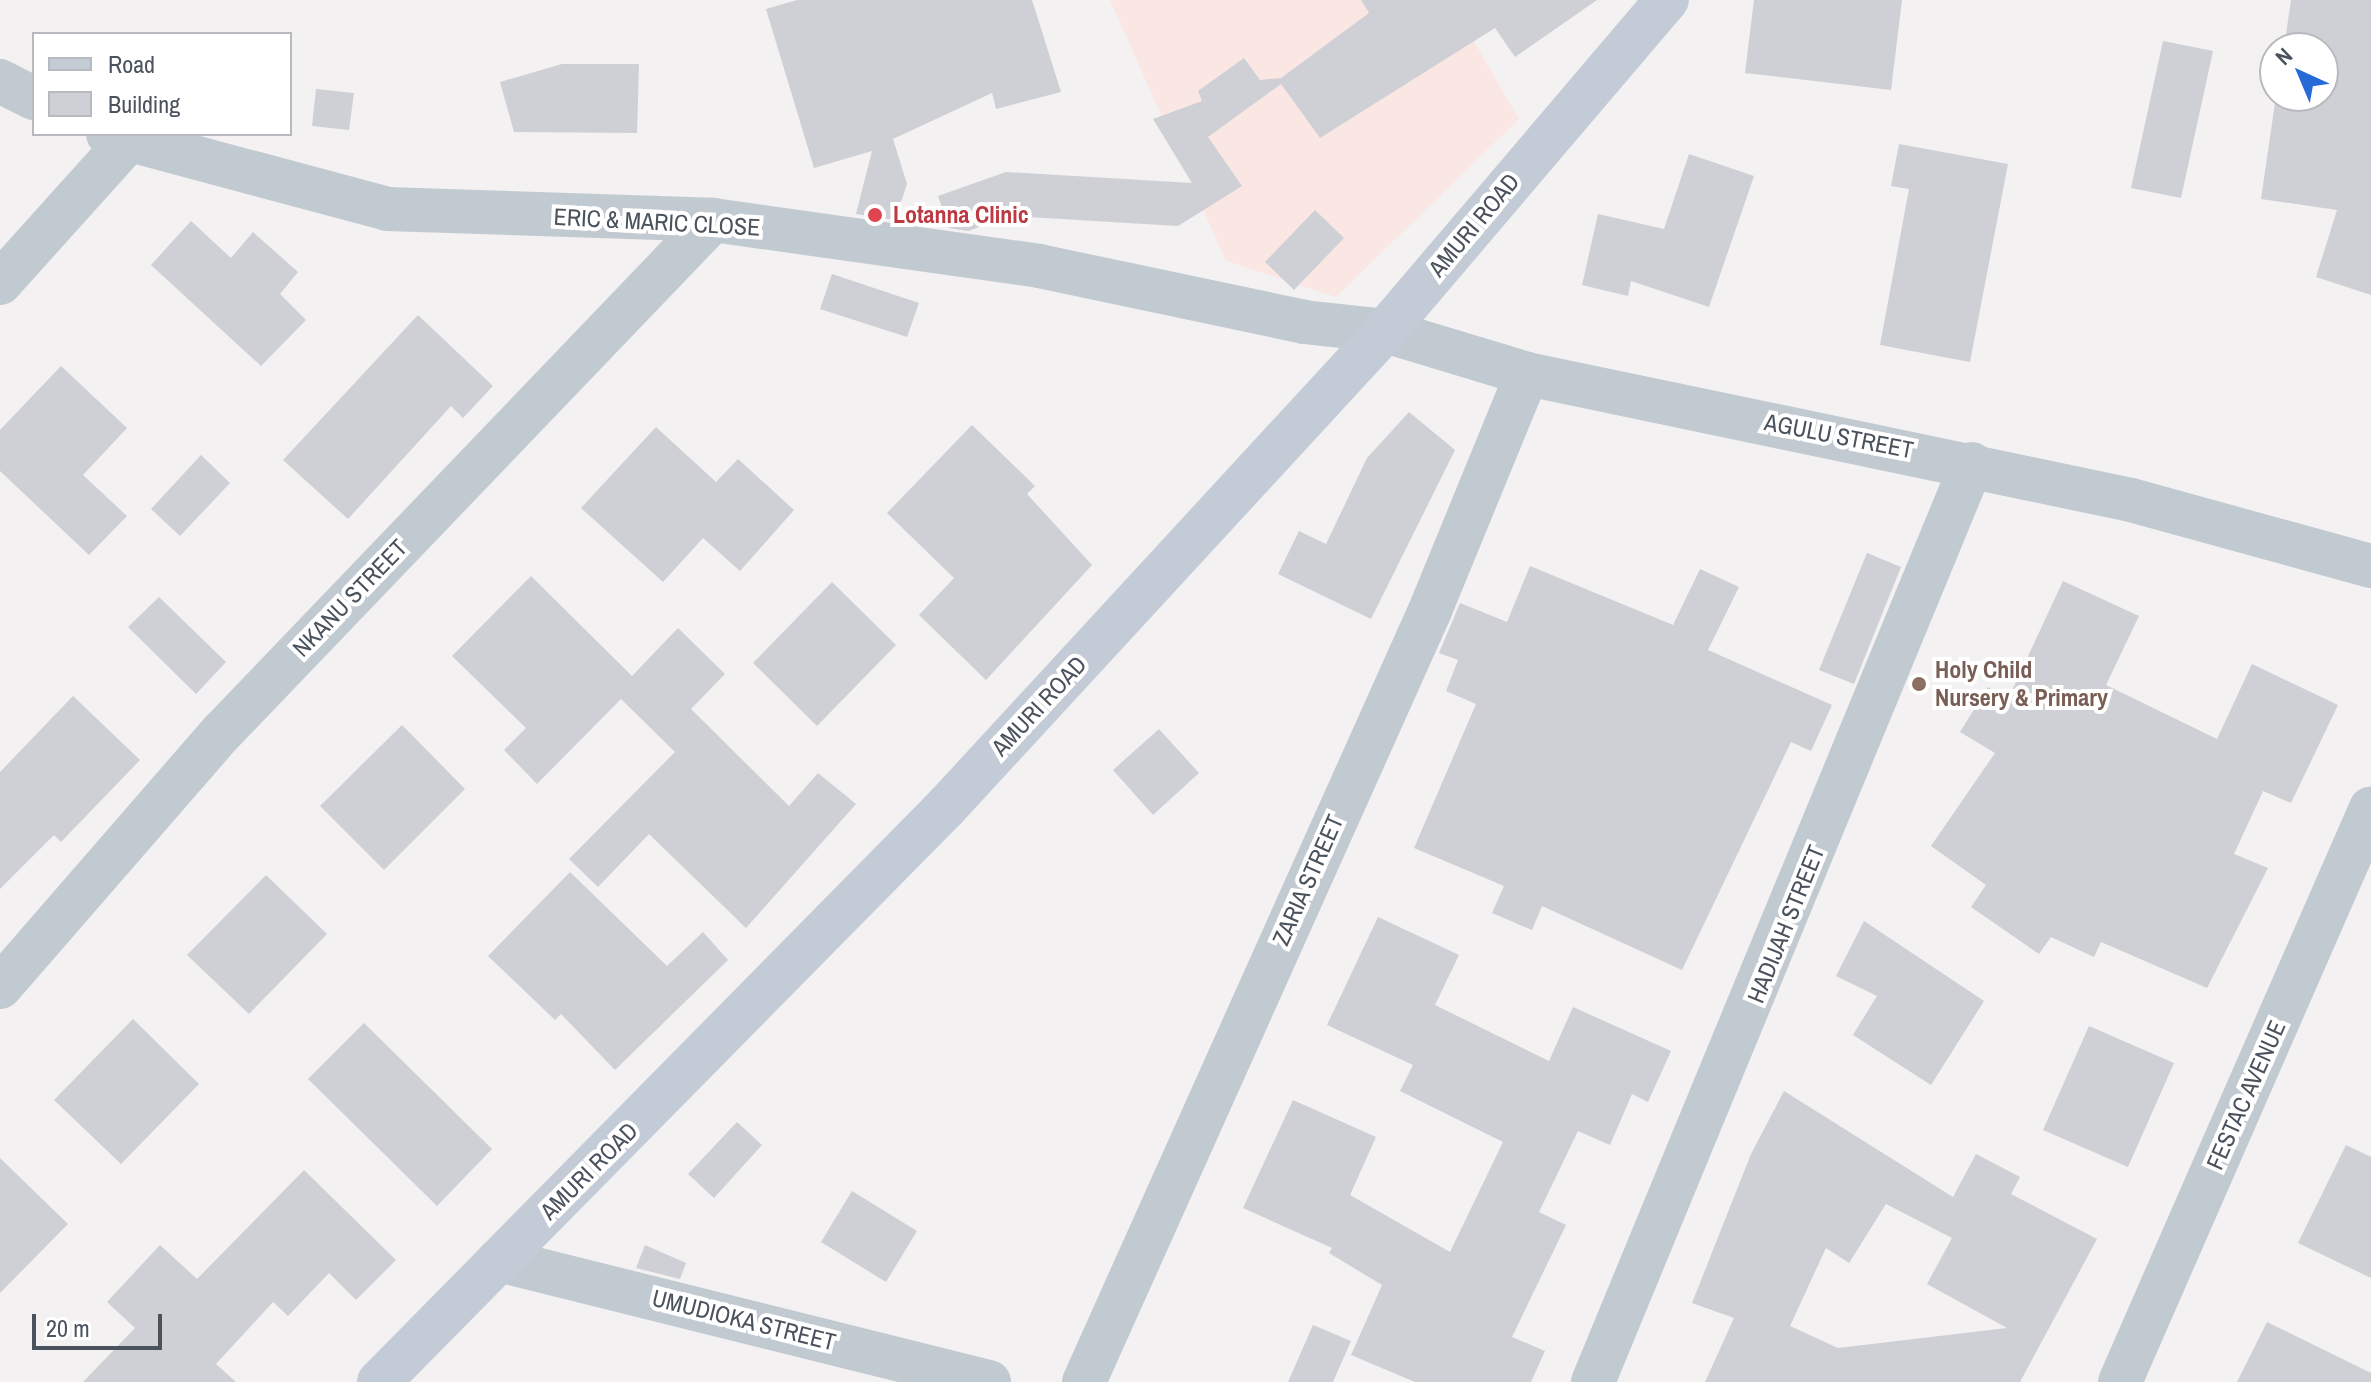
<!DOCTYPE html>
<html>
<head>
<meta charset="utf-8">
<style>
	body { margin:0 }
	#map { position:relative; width:2371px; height:1382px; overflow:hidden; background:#f3f1f1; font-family:"Archivo Narrow",sans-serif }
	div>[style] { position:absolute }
	.medical>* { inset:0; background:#fae7e4 }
	.building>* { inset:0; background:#ced0d5 }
	.street>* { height:44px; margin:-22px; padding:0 22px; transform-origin:22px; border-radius:22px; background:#c2cad1 }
	.secondary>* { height:44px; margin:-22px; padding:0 22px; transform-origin:22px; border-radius:22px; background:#c3cbd6 }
	.dots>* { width:22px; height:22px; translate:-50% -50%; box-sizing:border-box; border:4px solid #fff; border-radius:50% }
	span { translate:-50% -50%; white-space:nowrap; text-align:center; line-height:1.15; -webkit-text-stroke:8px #fff; paint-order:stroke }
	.health-label { font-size:24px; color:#be3a42; font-weight:700 }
	.left { translate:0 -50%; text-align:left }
	.street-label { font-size:24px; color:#4a535d }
	.education-label { font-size:24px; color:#785e54; font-weight:700 }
	.legend { position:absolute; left:32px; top:32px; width:260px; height:104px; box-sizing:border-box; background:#fff; border:2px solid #b7babe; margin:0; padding:10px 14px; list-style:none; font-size:24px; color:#4a535d }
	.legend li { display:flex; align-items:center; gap:16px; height:40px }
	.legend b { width:40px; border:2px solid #b7babe }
	.north { position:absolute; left:2259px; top:32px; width:80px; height:80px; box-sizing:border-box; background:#fff; border:2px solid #b7babe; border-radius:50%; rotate:316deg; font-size:22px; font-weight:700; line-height:32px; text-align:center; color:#4a535d }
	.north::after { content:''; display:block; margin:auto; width:28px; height:36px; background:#266ad8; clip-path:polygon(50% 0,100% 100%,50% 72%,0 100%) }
	.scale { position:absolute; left:32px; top:1314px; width:130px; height:36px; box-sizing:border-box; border:4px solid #4a535d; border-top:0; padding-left:10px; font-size:24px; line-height:28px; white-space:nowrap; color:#4a535d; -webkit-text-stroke:6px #fff; paint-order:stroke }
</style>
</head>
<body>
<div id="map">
	<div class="medical">
		<i style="clip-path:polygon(1110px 0,1450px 0,1519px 119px,1336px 297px,1226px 261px)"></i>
	</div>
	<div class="building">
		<i style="clip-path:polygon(797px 0,1032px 0,1061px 92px,996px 109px,992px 93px,893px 139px,907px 184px,895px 220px,856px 214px,872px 151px,814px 168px,766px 9px)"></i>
		<i style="clip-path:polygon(1361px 0,1597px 0,1515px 57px,1495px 28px,1320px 138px,1281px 84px,1208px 137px,1242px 186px,1178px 226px,1010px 216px,968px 231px,949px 228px,938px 196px,1006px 172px,1192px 183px,1153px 119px,1202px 101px,1198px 91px,1244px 58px,1260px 80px,1281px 78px,1369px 13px)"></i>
		<i style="clip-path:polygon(1754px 0,1902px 0,1891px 90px,1745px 73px)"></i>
		<i style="clip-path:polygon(2291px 0,2371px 0,2371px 295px,2316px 277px,2337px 210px,2261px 199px,2276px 96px,2323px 96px,2323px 48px,2284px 48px)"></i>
		<i style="clip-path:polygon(2163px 41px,2213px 51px,2181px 198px,2131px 188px)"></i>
		<i style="clip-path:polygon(562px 64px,639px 64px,637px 133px,514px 132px,500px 82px)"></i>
		<i style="clip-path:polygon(316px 89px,354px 93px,349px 130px,312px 126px)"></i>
		<i style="clip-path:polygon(1899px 144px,2008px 164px,1970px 362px,1880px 345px,1909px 189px,1891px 186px)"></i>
		<i style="clip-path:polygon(1689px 154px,1754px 176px,1709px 307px,1631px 281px,1628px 296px,1582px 285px,1598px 214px,1664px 229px)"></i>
		<i style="clip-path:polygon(1315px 210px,1344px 238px,1294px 290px,1265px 262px)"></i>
		<i style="clip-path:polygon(191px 221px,231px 258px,253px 232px,298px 272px,280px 294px,306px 320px,261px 366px,151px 265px)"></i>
		<i style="clip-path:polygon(832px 274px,919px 303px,907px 337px,820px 309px)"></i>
		<i style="clip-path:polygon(418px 315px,493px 386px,463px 418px,451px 406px,348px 519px,283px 460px)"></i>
		<i style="clip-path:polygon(61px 366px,127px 428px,83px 475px,127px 516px,89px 555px,0 471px,0 430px)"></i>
		<i style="clip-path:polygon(1409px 412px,1455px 450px,1371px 619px,1278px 574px,1299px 531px,1326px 544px,1367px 458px)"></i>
		<i style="clip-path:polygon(972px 425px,1035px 486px,1027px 494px,1092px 565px,986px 680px,919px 615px,954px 578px,887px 513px)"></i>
		<i style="clip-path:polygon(656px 427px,716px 482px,738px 459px,794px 510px,740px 571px,703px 538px,663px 582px,581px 508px)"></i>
		<i style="clip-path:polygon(201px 455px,230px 483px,180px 536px,151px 509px)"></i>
		<i style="clip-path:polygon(1867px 553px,1901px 567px,1854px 684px,1819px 670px)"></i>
		<i style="clip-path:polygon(1530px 566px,1673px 625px,1700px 569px,1739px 587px,1708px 650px,1832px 705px,1811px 751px,1791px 742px,1682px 970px,1542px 906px,1532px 930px,1492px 913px,1504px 886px,1414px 848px,1476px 704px,1446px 691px,1458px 660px,1439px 653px,1460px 603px,1507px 622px)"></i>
		<i style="clip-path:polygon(531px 576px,632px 676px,678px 628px,725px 674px,691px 709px,789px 806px,818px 773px,856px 804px,746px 928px,649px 834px,598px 887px,569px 859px,675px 752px,621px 699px,537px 784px,504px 750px,526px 728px,452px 656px)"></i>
		<i style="clip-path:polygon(2063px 581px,2139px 616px,2106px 685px,2217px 739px,2252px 664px,2338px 705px,2291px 803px,2263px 791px,2234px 854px,2268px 868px,2207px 988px,2101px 942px,2094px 957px,2051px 937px,2039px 954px,1971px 907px,1986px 885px,1931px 846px,1995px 753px,1960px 732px,1988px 687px,2008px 699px)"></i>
		<i style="clip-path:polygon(832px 582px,896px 645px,817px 726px,753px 663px)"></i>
		<i style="clip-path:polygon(159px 597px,226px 662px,196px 694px,128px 627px)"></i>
		<i style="clip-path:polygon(73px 696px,140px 760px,61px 842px,54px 835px,0 889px,0 772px)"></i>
		<i style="clip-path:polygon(402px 725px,465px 789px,384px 870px,320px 806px)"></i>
		<i style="clip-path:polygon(1159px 729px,1199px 773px,1153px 815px,1113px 770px)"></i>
		<i style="clip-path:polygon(570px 872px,667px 966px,703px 932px,728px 960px,615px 1070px,561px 1014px,555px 1020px,488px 956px)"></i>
		<i style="clip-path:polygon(266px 875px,327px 934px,249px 1014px,187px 955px)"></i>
		<i style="clip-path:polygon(1378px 917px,1459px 955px,1435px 1005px,1549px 1061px,1573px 1007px,1671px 1051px,1648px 1102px,1632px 1094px,1610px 1145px,1578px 1131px,1539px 1212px,1566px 1225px,1512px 1337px,1545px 1351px,1531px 1382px,1415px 1382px,1351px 1355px,1382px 1285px,1329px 1253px,1332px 1248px,1243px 1208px,1293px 1100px,1376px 1137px,1350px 1195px,1450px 1252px,1503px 1142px,1400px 1091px,1413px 1065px,1327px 1025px)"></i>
		<i style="clip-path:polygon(1864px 921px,1984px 1001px,1931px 1085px,1853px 1035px,1877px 996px,1836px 976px)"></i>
		<i style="clip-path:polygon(133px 1019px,199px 1084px,121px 1164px,54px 1100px)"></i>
		<i style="clip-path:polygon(364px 1023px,492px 1149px,437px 1206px,308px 1079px)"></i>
		<i style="clip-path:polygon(2089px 1026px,2174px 1063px,2128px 1167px,2043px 1130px)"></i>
		<i style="clip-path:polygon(evenodd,1784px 1091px,1953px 1197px,1976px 1154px,2020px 1177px,2011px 1194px,2097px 1239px,2020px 1382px,1705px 1382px,1734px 1318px,1692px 1303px,1751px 1154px,1784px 1091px,1886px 1204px,1952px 1238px,1927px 1284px,2007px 1328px,1838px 1348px,1790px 1326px,1826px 1248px,1849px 1263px,1886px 1204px)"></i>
		<i style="clip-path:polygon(737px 1122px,762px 1145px,714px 1198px,688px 1174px)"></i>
		<i style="clip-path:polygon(2346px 1145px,2371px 1157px,2371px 1278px,2298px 1243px)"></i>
		<i style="clip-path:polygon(0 1158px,68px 1224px,0 1293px)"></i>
		<i style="clip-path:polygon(304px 1170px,396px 1260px,356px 1300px,329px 1273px,288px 1316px,273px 1302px,216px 1364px,236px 1382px,83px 1382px,135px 1328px,107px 1302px,160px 1245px,197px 1279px)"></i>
		<i style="clip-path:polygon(852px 1191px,917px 1231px,886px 1282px,821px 1242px)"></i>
		<i style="clip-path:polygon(645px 1245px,686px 1263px,680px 1279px,636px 1268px)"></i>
		<i style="clip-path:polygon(2267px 1322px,2371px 1373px,2371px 1382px,2237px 1382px)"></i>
		<i style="clip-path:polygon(1313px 1325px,1351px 1341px,1333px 1382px,1288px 1382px)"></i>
	</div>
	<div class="street">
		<i style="left:0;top:81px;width:38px;rotate:27deg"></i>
		<i style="left:108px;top:134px;width:289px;rotate:15deg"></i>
		<i style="left:387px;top:209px;width:326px;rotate:1.9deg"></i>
		<i style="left:713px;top:220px;width:329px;rotate:8deg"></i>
		<i style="left:1039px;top:266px;width:271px;rotate:11.9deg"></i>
		<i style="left:1304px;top:322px;width:81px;rotate:6.3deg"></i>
		<i style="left:1385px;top:331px;width:148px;rotate:16.8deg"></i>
		<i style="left:1527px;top:374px;width:617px;rotate:11.78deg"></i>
		<i style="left:2131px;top:500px;width:249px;rotate:15.4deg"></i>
		<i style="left:0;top:283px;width:188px;rotate:-48deg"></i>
		<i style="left:0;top:987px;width:338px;rotate:-49deg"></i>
		<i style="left:222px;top:732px;width:709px;rotate:-46.2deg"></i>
		<i style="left:499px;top:1260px;width:505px;rotate:13.98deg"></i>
		<i style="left:1084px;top:1382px;width:843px;rotate:-65.84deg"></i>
		<i style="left:1429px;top:613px;width:258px;rotate:-67.7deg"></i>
		<i style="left:1593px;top:1382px;width:993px;rotate:-67.57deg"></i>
		<i style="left:2120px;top:1382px;width:626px;rotate:-66.38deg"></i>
	</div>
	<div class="secondary">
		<i style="left:379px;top:1382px;width:809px;rotate:-45.4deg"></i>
		<i style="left:947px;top:806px;width:646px;rotate:-47.32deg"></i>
		<i style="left:1385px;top:331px;width:435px;rotate:-49.6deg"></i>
	</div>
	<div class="dots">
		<i style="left:875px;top:215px;background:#e0444e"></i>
		<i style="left:1919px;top:684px;background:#8d6e63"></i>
	</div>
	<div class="health-label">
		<span class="left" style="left:893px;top:215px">Lotanna Clinic</span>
	</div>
	<div class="street-label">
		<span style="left:657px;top:222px;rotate:3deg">ERIC &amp; MARIC CLOSE</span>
		<span style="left:1474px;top:225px;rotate:-50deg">AMURI ROAD</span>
		<span style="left:1839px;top:436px;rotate:11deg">AGULU STREET</span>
		<span style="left:350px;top:598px;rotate:-46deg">NKANU STREET</span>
		<span style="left:1039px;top:706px;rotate:-47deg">AMURI ROAD</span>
		<span style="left:1308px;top:880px;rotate:-66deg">ZARIA STREET</span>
		<span style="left:1786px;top:924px;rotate:-68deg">HADIJAH STREET</span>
		<span style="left:2246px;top:1095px;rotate:-66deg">FESTAC AVENUE</span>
		<span style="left:589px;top:1171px;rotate:-45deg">AMURI ROAD</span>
		<span style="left:744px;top:1320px;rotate:14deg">UMUDIOKA STREET</span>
	</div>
	<div class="education-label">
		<span class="left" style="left:1935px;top:684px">Holy Child<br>Nursery &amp; Primary</span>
	</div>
	<ul class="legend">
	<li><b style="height:10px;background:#c3cbd6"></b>Road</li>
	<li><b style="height:22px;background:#ced0d5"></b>Building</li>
	</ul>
	<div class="north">N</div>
	<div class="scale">20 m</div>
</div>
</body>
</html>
